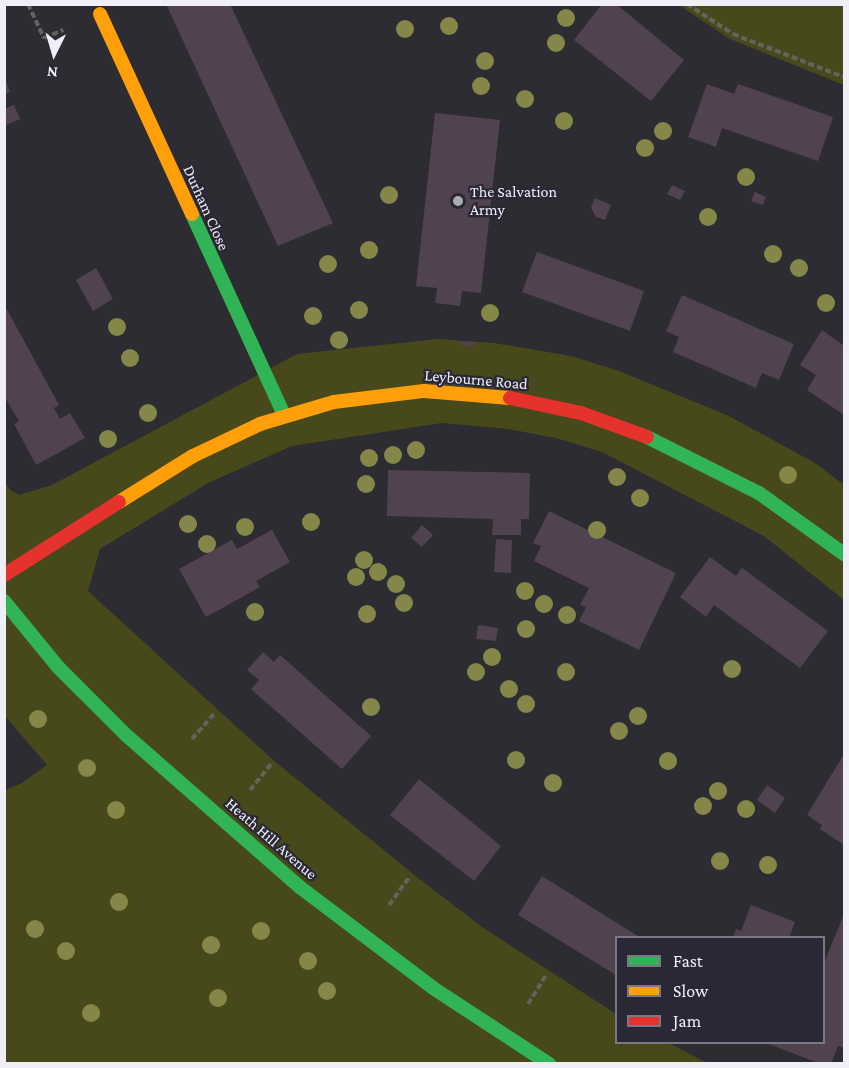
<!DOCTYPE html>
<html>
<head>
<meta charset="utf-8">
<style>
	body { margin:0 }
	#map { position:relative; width:849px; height:1068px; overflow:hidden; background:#2c2c32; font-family:"Crimson Pro",serif }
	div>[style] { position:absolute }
	.green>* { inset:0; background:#48491b }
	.building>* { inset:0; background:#50434f }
	.path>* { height:4px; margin-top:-2px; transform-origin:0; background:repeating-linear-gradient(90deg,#65625e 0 6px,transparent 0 9px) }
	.fast>* { height:14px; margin:-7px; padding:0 7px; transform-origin:7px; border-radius:7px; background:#30b455 }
	.slow>* { height:14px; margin:-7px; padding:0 7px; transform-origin:7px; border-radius:7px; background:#ff9f0a }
	.jam>* { height:14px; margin:-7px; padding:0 7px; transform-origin:7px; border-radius:7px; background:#e5322d }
	.trees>* { width:18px; height:18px; margin:-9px; border-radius:50%; background:#858748 }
	.dots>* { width:16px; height:16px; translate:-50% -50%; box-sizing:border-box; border:3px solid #2a2836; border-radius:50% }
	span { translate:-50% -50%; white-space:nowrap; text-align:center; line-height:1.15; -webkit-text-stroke:4.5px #2a2836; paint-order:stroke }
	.poi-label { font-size:16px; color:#f0eff8 }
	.left { translate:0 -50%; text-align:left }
	.street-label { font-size:16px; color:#f0eff8 }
	.frame { position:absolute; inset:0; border:6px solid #f0eff8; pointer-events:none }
	.legend { position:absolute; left:615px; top:936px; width:210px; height:108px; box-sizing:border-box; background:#2a2836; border:2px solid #797884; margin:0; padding:8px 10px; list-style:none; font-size:18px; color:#f0eff8 }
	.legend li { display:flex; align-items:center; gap:12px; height:30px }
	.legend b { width:30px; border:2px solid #797884 }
	.north { position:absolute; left:24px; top:24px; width:60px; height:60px; -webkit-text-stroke:4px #2a2836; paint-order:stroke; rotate:185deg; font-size:16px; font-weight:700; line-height:24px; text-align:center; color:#f0eff8 }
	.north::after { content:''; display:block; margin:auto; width:21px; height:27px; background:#f0eff8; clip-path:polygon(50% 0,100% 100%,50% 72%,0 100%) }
</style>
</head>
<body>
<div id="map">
	<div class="green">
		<i style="clip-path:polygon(679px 5px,844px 5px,844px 85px,730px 39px)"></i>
		<i style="clip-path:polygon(437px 339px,494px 343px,571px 356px,619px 371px,729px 416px,815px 463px,844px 485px,844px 600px,764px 536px,602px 452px,556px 438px,508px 429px,442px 423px,292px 446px,208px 483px,100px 549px,88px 591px,272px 759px,413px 874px,482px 927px,616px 1014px,616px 1042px,669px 1043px,707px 1063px,5px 1063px,5px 790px,22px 783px,47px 765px,5px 716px,4px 480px,10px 490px,19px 495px,52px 485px,297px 354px)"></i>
	</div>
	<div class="building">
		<i style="clip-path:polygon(166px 4px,230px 4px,333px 223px,278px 246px)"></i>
		<i style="clip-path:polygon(602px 4px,616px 4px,684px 60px,651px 101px,574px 40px)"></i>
		<i style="clip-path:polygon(5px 78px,10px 92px,5px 94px)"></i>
		<i style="clip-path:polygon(707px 84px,734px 94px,738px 84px,833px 117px,818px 161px,722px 128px,716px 147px,688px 137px)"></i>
		<i style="clip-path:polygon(14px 105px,20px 119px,4px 126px,4px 109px)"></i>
		<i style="clip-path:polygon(435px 113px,500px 120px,481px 293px,462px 291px,460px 306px,435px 303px,437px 288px,416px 286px)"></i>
		<i style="clip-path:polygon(672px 185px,685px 191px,680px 200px,667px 194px)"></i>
		<i style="clip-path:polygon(755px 192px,766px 197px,763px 205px,751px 201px)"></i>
		<i style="clip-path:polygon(595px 198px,611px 205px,605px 220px,596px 217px,591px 208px)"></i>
		<i style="clip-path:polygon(537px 252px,644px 291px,630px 331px,522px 292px)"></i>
		<i style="clip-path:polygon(96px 268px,113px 299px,93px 311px,76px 280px)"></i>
		<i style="clip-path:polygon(682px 295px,794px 344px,779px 380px,762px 373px,756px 388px,673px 352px,679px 337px,666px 331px)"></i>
		<i style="clip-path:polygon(4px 304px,59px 405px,54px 408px,60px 419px,70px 413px,85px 438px,36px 465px,14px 424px,19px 421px,4px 396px)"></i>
		<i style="clip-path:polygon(822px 330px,844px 346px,844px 415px,807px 390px,816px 375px,800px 365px)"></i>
		<i style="clip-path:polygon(461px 341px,475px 342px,475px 346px,461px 345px)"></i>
		<i style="clip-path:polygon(388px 470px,530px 473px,529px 519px,521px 519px,521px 535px,492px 535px,493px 519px,387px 516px)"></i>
		<i style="clip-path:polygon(549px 511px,676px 573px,639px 650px,579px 621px,586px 607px,580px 605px,589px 588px,534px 561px,541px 546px,533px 543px)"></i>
		<i style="clip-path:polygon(422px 525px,433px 535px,422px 547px,411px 538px)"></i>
		<i style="clip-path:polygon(272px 530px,290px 562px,256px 581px,260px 587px,206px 617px,179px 569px,232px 540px,237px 549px)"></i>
		<i style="clip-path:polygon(496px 539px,512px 540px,511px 573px,494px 572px)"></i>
		<i style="clip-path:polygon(710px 557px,736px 576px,742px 568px,828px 631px,800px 668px,714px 605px,706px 617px,680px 597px)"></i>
		<i style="clip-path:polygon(478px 625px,498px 628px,496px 641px,476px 639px)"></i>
		<i style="clip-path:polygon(263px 652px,274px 662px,280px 655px,371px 736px,342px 769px,251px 689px,259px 680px,247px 670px)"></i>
		<i style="clip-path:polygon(844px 754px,844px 845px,820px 829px,822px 825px,807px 815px)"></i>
		<i style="clip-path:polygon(419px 779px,501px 846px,474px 881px,390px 815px)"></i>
		<i style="clip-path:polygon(767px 785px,785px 798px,775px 813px,757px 800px)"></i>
		<i style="clip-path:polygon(542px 876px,641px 938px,616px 938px,616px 975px,518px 915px)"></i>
		<i style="clip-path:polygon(751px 905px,795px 922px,789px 938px,733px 938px,736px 929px,741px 931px)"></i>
		<i style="clip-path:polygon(844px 914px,844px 1048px,838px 1046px,831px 1064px,821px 1064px,766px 1043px,824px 1042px,824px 963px)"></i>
	</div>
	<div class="path">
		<i style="left:28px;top:4px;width:38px;rotate:65deg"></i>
		<i style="left:44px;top:38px;width:21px;rotate:-23deg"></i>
		<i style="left:687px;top:4px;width:55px;rotate:33.1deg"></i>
		<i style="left:733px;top:34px;width:119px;rotate:21.2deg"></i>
		<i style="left:192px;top:739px;width:35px;rotate:-49deg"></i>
		<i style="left:250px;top:790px;width:35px;rotate:-51deg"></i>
		<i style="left:389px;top:905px;width:36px;rotate:-54deg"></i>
		<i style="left:528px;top:1004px;width:36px;rotate:-58deg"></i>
	</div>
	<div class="fast">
		<i style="left:192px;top:214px;width:221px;rotate:65.4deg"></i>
		<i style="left:647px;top:437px;width:125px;rotate:26.6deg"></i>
		<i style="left:759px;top:493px;width:105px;rotate:35.7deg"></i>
		<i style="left:4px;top:601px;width:85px;rotate:50.7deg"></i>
		<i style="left:58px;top:667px;width:96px;rotate:45deg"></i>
		<i style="left:126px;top:735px;width:232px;rotate:41.2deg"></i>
		<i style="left:301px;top:888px;width:166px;rotate:37.1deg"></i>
		<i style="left:433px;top:988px;width:139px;rotate:33.2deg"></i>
	</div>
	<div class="slow">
		<i style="left:100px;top:14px;width:220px;rotate:65.3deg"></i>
		<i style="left:119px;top:502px;width:87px;rotate:-31.9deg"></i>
		<i style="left:193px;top:456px;width:74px;rotate:-25.5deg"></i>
		<i style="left:260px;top:424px;width:77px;rotate:-16.6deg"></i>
		<i style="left:334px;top:402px;width:91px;rotate:-7deg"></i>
		<i style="left:424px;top:391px;width:86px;rotate:4.7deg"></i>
	</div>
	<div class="jam">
		<i style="left:510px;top:398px;width:73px;rotate:11.9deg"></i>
		<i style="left:581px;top:413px;width:70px;rotate:20deg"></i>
		<i style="left:4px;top:575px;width:136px;rotate:-32.4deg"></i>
	</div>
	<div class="trees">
		<i style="left:566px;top:18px"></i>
		<i style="left:449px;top:26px"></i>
		<i style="left:405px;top:29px"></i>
		<i style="left:556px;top:43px"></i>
		<i style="left:485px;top:61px"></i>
		<i style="left:481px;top:86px"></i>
		<i style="left:525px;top:99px"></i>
		<i style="left:564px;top:121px"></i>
		<i style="left:663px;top:131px"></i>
		<i style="left:645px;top:148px"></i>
		<i style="left:746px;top:177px"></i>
		<i style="left:389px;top:195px"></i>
		<i style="left:708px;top:217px"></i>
		<i style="left:369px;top:250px"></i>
		<i style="left:773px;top:254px"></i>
		<i style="left:328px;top:264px"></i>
		<i style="left:799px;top:268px"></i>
		<i style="left:826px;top:303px"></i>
		<i style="left:359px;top:310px"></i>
		<i style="left:490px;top:313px"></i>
		<i style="left:313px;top:316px"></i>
		<i style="left:117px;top:327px"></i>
		<i style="left:339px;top:340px"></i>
		<i style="left:130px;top:358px"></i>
		<i style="left:148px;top:413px"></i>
		<i style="left:108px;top:439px"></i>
		<i style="left:416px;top:450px"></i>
		<i style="left:393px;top:455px"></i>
		<i style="left:369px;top:458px"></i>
		<i style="left:788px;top:475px"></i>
		<i style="left:617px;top:477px"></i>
		<i style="left:366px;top:484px"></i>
		<i style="left:640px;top:498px"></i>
		<i style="left:311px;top:522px"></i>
		<i style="left:188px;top:524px"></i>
		<i style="left:245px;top:527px"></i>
		<i style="left:597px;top:530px"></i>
		<i style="left:207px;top:544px"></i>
		<i style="left:364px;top:560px"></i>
		<i style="left:378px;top:572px"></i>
		<i style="left:356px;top:577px"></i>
		<i style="left:396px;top:584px"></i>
		<i style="left:525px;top:591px"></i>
		<i style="left:404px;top:603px"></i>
		<i style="left:544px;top:604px"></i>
		<i style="left:255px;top:612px"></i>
		<i style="left:367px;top:614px"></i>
		<i style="left:567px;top:615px"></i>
		<i style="left:526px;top:629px"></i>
		<i style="left:492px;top:657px"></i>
		<i style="left:732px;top:669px"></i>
		<i style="left:476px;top:672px"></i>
		<i style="left:566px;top:672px"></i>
		<i style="left:509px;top:689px"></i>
		<i style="left:526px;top:704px"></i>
		<i style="left:371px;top:707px"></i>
		<i style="left:638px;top:716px"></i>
		<i style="left:38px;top:719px"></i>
		<i style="left:619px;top:731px"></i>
		<i style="left:516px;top:760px"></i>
		<i style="left:668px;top:761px"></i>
		<i style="left:87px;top:768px"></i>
		<i style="left:553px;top:783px"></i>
		<i style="left:718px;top:791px"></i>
		<i style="left:703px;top:806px"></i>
		<i style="left:746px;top:809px"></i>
		<i style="left:116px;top:810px"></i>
		<i style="left:720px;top:861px"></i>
		<i style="left:768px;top:865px"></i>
		<i style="left:119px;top:902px"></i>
		<i style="left:35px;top:929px"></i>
		<i style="left:261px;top:931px"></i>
		<i style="left:211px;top:945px"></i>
		<i style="left:66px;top:951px"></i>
		<i style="left:308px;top:961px"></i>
		<i style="left:327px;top:991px"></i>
		<i style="left:218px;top:998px"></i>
		<i style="left:91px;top:1013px"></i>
	</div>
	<div class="dots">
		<i style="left:458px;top:201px;background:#ababb3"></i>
	</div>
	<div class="poi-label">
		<span class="left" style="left:470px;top:201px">The Salvation<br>Army</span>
	</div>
	<div class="street-label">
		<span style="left:206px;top:208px;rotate:66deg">Durham Close</span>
		<span style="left:476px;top:380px;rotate:5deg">Leybourne Road</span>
		<span style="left:271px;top:839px;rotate:41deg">Heath Hill Avenue</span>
	</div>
	<div class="frame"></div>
	<ul class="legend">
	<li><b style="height:8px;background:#30b455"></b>Fast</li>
	<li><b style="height:8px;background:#ff9f0a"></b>Slow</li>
	<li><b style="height:8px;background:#e5322d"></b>Jam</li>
	</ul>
	<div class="north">N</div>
</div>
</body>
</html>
